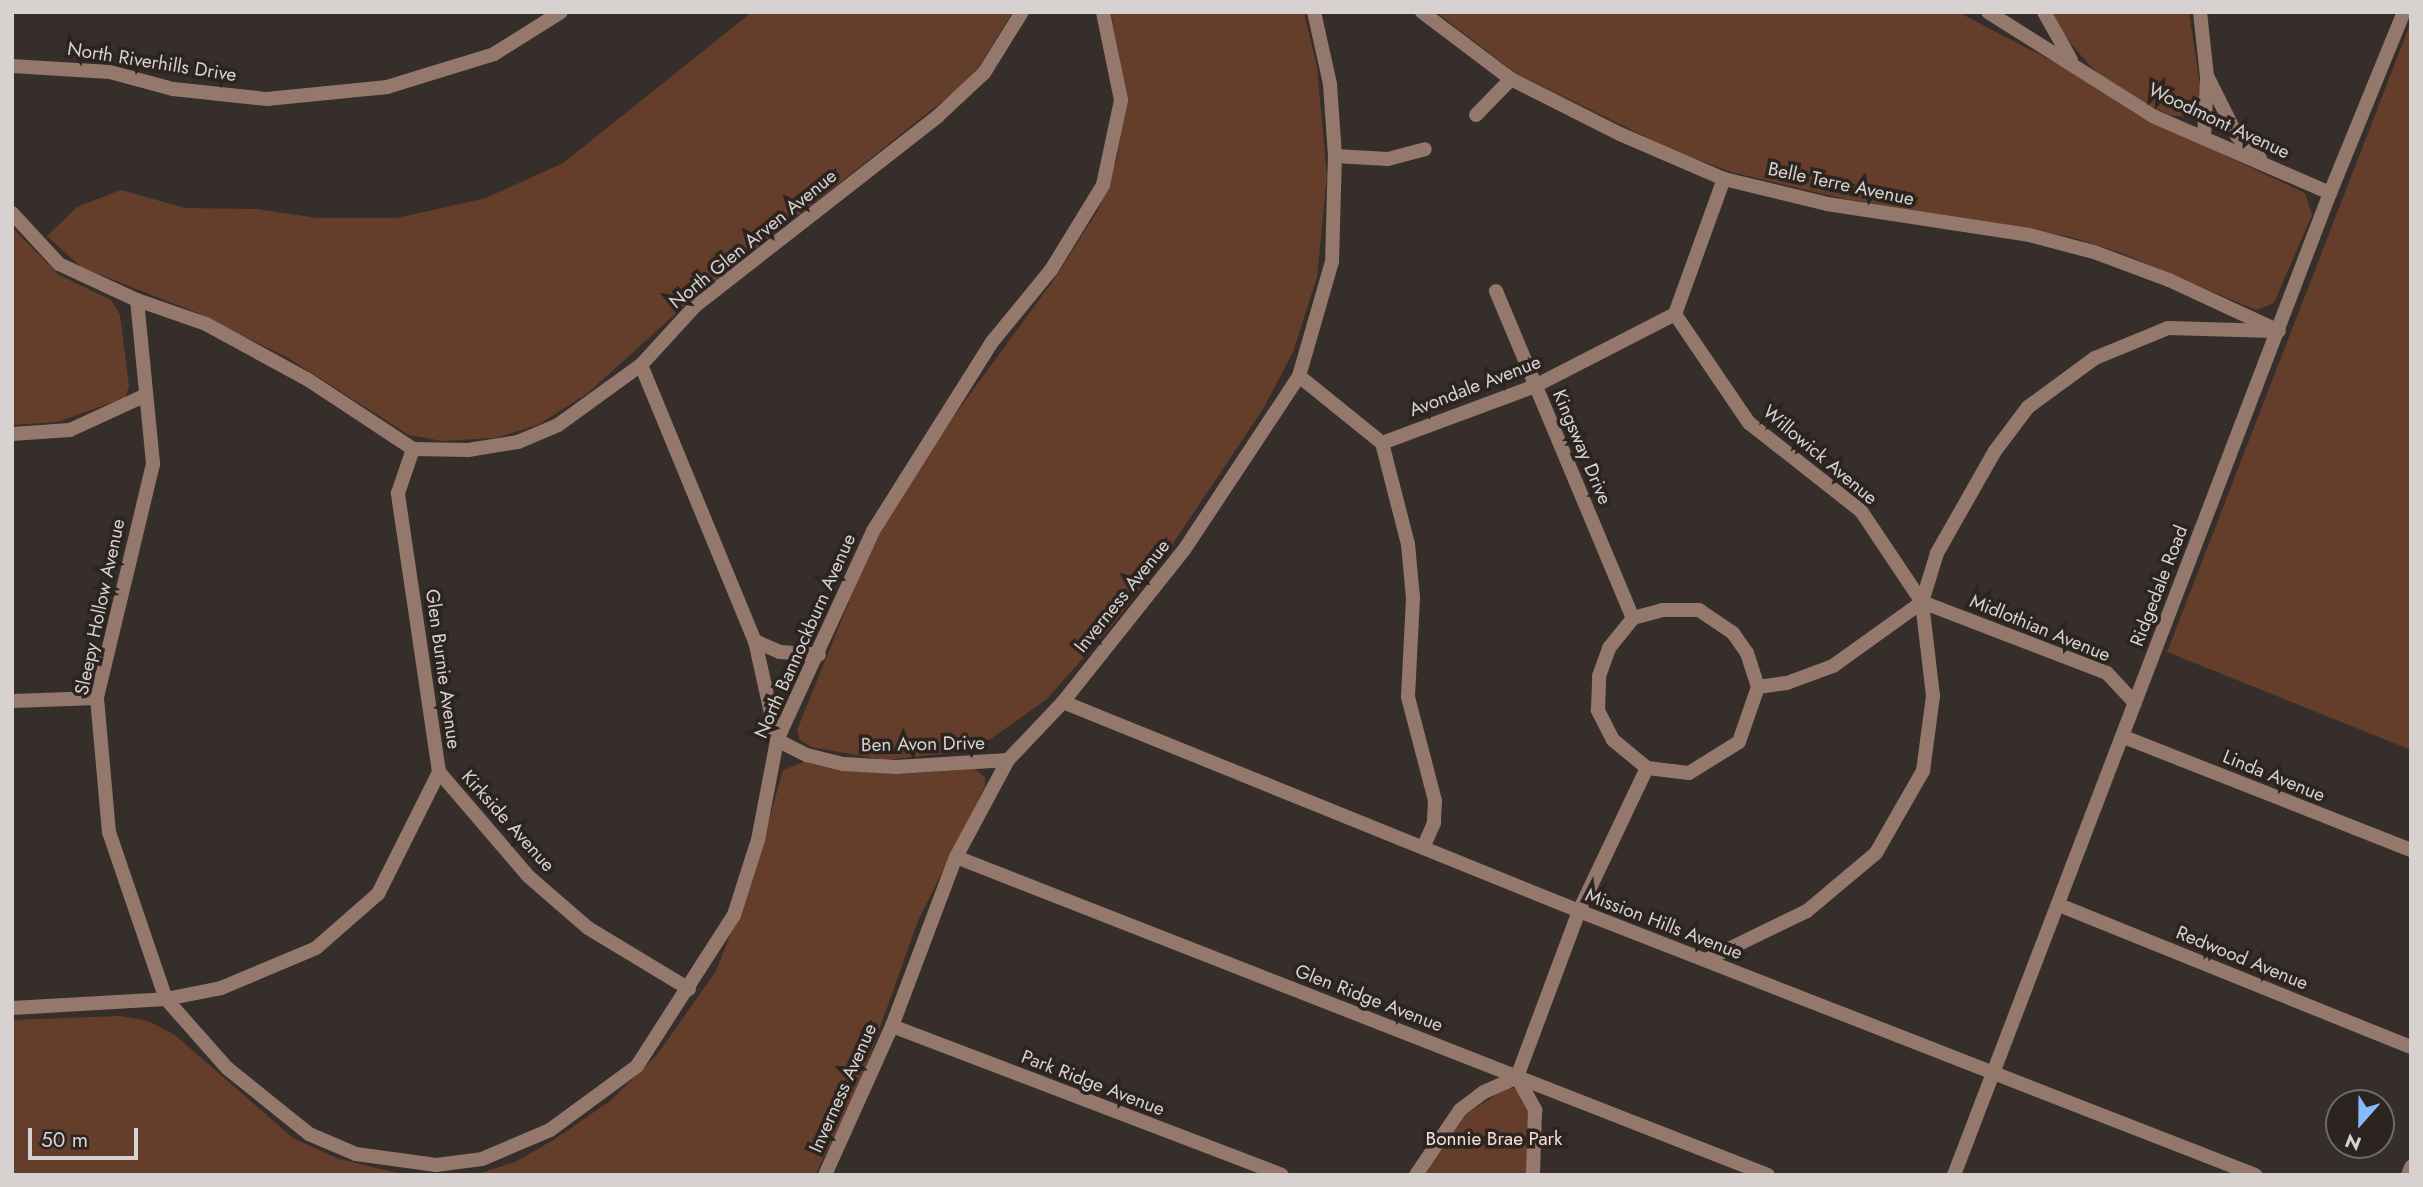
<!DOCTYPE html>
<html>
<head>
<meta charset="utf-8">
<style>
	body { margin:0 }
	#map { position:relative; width:2423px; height:1187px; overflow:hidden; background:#362e2a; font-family:Jost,sans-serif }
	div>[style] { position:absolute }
	.green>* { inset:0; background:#643d2b }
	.minor>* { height:14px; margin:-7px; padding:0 7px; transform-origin:7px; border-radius:7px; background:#95786c }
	span { translate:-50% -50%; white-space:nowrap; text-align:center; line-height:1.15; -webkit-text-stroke:7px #2c2420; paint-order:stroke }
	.street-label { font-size:19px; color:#d7d2d0 }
	.park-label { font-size:19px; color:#f3dfd7 }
	.frame { position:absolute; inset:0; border:14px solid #d7d2d0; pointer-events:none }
	.north { position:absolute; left:2325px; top:1089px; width:70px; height:70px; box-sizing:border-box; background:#2c2420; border:2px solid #706a66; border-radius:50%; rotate:201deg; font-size:19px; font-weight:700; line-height:28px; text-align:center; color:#d7d2d0 }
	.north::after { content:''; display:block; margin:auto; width:24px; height:32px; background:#86bbfb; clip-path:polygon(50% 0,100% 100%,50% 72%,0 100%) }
	.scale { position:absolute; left:28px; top:1128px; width:110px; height:32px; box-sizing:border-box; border:4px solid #d7d2d0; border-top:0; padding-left:9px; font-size:21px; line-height:24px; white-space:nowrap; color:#d7d2d0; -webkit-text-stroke:5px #2c2420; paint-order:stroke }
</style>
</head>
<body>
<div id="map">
	<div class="green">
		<i style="clip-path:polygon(752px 12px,1013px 12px,978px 68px,953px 93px,685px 305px,588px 393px,538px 425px,495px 438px,442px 441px,409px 435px,288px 358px,195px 312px,81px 267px,47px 236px,77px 207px,121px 190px,185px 208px,257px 209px,317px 218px,397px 218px,486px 198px,563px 163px)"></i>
		<i style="clip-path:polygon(1111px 12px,1304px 12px,1317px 67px,1327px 176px,1317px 277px,1293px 352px,1263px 409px,1168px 551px,1115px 622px,1047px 699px,975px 750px,885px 760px,811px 747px,800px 740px,797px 730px,865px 562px,886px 522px,948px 424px,1055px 278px,1098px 210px,1117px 158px,1127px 99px)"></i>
		<i style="clip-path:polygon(1436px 12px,1958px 12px,2073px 72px,2135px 113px,2305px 193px,2312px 215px,2274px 303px,2256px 310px,2121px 253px,2071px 237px,1844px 199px,1731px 172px,1670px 149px,1514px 72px)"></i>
		<i style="clip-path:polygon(2049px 12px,2189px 12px,2200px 85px,2197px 109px,2189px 116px,2171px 116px,2119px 90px,2092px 68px,2057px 28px)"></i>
		<i style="clip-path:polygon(2411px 22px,2411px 750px,2167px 652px)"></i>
		<i style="clip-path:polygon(12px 227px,59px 275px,111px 300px,120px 315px,129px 386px,125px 398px,57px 422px,12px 425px)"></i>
		<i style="clip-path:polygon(806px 761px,849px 771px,905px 774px,974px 769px,985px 777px,985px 786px,918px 921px,858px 1089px,815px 1175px,474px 1175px,515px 1162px,555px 1139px,610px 1101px,656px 1056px,716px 971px,754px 874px,783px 770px)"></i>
		<i style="clip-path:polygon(120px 1016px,148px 1021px,175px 1035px,293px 1138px,339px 1159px,406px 1175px,12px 1175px,12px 1020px)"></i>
		<i style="clip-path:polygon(1508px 1087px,1517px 1089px,1529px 1110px,1527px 1175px,1425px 1175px,1465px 1115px)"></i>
	</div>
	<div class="minor">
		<i style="left:1422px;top:12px;width:111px;rotate:37deg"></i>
		<i style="left:1511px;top:79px;width:122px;rotate:26.8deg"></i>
		<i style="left:1620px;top:134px;width:113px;rotate:23.4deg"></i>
		<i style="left:1724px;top:179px;width:106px;rotate:13.6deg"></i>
		<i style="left:1827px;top:204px;width:204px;rotate:8.7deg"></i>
		<i style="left:2029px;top:235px;width:67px;rotate:14.7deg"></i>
		<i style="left:2094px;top:252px;width:80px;rotate:20.5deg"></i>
		<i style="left:2169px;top:280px;width:121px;rotate:24.9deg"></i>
		<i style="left:1988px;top:12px;width:197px;rotate:32.2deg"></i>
		<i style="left:2155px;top:117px;width:191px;rotate:23.5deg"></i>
		<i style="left:2044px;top:12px;width:55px;rotate:60.6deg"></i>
		<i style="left:2200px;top:12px;width:64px;rotate:83.8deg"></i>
		<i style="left:2207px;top:76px;width:67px;rotate:63.4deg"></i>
		<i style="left:2237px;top:136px;width:32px;rotate:44deg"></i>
		<i style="left:12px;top:66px;width:98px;rotate:3.5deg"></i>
		<i style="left:110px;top:72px;width:65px;rotate:15.1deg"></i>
		<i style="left:173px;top:89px;width:95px;rotate:6.1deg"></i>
		<i style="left:267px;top:99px;width:121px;rotate:-5.7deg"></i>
		<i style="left:387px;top:87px;width:112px;rotate:-17.1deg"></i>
		<i style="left:494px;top:54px;width:79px;rotate:-32.1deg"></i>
		<i style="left:1476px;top:115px;width:50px;rotate:-45.8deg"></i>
		<i style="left:2204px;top:138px;width:60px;rotate:-87.1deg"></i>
		<i style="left:1335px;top:156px;width:53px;rotate:3.2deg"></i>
		<i style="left:1388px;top:159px;width:38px;rotate:-15deg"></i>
		<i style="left:12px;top:213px;width:69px;rotate:47.3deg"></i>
		<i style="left:59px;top:264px;width:86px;rotate:24.8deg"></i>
		<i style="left:137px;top:300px;width:73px;rotate:19.2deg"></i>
		<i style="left:206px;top:324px;width:115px;rotate:28.6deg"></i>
		<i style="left:307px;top:379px;width:127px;rotate:33.4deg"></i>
		<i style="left:413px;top:449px;width:55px;rotate:1deg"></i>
		<i style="left:468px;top:450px;width:51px;rotate:-9.1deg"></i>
		<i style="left:518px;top:442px;width:43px;rotate:-23deg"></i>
		<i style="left:558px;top:425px;width:102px;rotate:-35.9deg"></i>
		<i style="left:641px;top:365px;width:80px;rotate:-47.5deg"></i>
		<i style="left:695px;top:306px;width:308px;rotate:-38deg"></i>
		<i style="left:938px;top:116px;width:63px;rotate:-43.1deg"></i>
		<i style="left:984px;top:73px;width:72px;rotate:-58.1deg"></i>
		<i style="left:1496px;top:291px;width:355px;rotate:67.3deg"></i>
		<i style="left:137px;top:300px;width:165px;rotate:84.4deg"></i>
		<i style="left:153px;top:464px;width:241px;rotate:103.5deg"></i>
		<i style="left:97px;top:698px;width:135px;rotate:84.9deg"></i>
		<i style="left:109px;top:832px;width:176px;rotate:71.2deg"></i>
		<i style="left:166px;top:999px;width:56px;rotate:-11.3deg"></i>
		<i style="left:221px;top:988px;width:103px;rotate:-22.8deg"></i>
		<i style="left:316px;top:948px;width:82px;rotate:-41.1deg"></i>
		<i style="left:378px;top:894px;width:136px;rotate:-63.4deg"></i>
		<i style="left:439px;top:772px;width:282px;rotate:-98.4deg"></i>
		<i style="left:398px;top:493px;width:46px;rotate:-71.2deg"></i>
		<i style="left:641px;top:365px;width:299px;rotate:67.6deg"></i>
		<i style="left:755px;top:641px;width:101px;rotate:77.5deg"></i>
		<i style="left:777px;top:740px;width:34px;rotate:27deg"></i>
		<i style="left:807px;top:755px;width:38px;rotate:14deg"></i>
		<i style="left:844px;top:764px;width:52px;rotate:3.3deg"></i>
		<i style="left:896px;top:767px;width:112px;rotate:-3.6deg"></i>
		<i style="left:1299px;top:376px;width:107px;rotate:38.9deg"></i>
		<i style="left:1382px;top:443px;width:163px;rotate:-20.4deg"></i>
		<i style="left:1535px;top:386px;width:157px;rotate:-27.2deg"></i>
		<i style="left:12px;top:434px;width:58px;rotate:-3.9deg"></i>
		<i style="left:70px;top:430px;width:81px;rotate:-24.7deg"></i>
		<i style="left:1382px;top:443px;width:104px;rotate:75.6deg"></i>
		<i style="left:1408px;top:544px;width:54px;rotate:84.7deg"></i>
		<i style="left:1413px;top:598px;width:99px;rotate:92.9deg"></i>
		<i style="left:1408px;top:697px;width:107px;rotate:75.4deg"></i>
		<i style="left:1435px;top:801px;width:22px;rotate:93deg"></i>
		<i style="left:1434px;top:823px;width:27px;rotate:114deg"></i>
		<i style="left:1922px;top:602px;width:198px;rotate:21deg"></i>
		<i style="left:2107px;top:673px;width:41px;rotate:47deg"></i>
		<i style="left:1662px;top:610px;width:37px"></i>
		<i style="left:1699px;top:610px;width:41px;rotate:34.1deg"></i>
		<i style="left:1733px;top:633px;width:24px;rotate:55deg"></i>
		<i style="left:1747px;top:653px;width:36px;rotate:72deg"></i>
		<i style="left:1758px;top:687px;width:58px;rotate:109.1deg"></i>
		<i style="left:1739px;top:742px;width:59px;rotate:148.2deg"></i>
		<i style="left:1689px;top:773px;width:42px;rotate:-173.2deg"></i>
		<i style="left:1647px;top:768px;width:44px;rotate:-140.5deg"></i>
		<i style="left:1613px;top:740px;width:34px;rotate:-117deg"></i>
		<i style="left:1598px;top:710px;width:34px;rotate:-88deg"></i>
		<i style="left:1599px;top:676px;width:30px;rotate:-70deg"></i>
		<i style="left:1609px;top:648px;width:38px;rotate:-51deg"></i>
		<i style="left:1633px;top:618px;width:30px;rotate:-15deg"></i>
		<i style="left:755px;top:641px;width:27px;rotate:24deg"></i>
		<i style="left:780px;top:652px;width:39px;rotate:4deg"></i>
		<i style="left:1758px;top:687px;width:29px;rotate:-8deg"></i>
		<i style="left:1787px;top:683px;width:49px;rotate:-20.3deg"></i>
		<i style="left:1833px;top:666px;width:110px;rotate:-35.7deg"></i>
		<i style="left:1922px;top:602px;width:51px;rotate:-73deg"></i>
		<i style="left:1937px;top:553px;width:117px;rotate:-60.4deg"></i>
		<i style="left:1995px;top:451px;width:55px;rotate:-53.1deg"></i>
		<i style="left:2028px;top:407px;width:83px;rotate:-36.2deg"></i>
		<i style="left:2095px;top:358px;width:79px;rotate:-22.3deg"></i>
		<i style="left:2168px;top:328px;width:106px;rotate:1.6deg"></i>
		<i style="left:12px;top:701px;width:85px;rotate:-2deg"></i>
		<i style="left:1063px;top:702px;width:557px;rotate:22.05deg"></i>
		<i style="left:1579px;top:911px;width:726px;rotate:21.33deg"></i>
		<i style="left:2124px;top:737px;width:308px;rotate:21.5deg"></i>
		<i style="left:439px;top:772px;width:137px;rotate:49.4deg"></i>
		<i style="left:528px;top:876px;width:79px;rotate:40.9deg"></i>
		<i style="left:588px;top:928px;width:118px;rotate:31.1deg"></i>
		<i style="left:956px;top:857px;width:872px;rotate:21.39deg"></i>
		<i style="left:2059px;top:905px;width:380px;rotate:22deg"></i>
		<i style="left:1706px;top:960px;width:112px;rotate:-25.9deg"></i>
		<i style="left:1807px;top:911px;width:90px;rotate:-40deg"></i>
		<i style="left:1876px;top:853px;width:95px;rotate:-60.2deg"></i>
		<i style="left:1923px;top:771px;width:76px;rotate:-82.4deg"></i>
		<i style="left:1933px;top:696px;width:95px;rotate:-96.7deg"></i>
		<i style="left:1922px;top:602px;width:110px;rotate:-123.8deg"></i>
		<i style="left:1861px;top:511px;width:142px;rotate:-141.8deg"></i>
		<i style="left:1749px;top:423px;width:132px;rotate:-124.2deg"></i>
		<i style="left:1675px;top:314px;width:144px;rotate:-70.1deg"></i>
		<i style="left:12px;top:1008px;width:154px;rotate:-3.3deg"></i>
		<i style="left:166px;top:999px;width:92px;rotate:48.5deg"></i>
		<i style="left:227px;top:1068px;width:105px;rotate:38.8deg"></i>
		<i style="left:309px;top:1134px;width:51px;rotate:23.1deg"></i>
		<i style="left:356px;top:1154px;width:81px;rotate:7.8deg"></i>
		<i style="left:436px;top:1165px;width:46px;rotate:-7.4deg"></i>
		<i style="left:482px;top:1159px;width:74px;rotate:-23.1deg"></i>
		<i style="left:550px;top:1130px;width:108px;rotate:-36.3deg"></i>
		<i style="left:637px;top:1066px;width:179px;rotate:-57.3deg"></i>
		<i style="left:734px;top:915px;width:79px;rotate:-72.3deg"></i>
		<i style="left:758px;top:840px;width:102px;rotate:-79.2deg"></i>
		<i style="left:777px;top:740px;width:230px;rotate:-65.3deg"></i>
		<i style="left:873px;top:531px;width:223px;rotate:-57.8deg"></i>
		<i style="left:992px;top:342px;width:93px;rotate:-50.7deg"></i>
		<i style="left:1051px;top:270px;width:100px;rotate:-58.5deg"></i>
		<i style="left:1103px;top:185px;width:87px;rotate:-78deg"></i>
		<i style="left:1121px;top:100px;width:90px;rotate:-101.6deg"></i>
		<i style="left:892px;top:1026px;width:417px;rotate:20.9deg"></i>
		<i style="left:1517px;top:1077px;width:38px;rotate:61deg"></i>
		<i style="left:1535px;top:1110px;width:65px;rotate:91.8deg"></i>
		<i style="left:825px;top:1175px;width:163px;rotate:-65.8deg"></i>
		<i style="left:892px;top:1026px;width:181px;rotate:-69.3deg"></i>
		<i style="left:956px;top:857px;width:110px;rotate:-61.8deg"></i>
		<i style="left:1008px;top:760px;width:80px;rotate:-46.5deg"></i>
		<i style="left:1063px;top:702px;width:194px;rotate:-51.5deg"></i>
		<i style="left:1184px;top:550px;width:209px;rotate:-56.5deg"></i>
		<i style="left:1299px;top:376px;width:119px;rotate:-73.9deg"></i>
		<i style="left:1332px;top:262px;width:106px;rotate:-88.4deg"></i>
		<i style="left:1335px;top:156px;width:72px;rotate:-94deg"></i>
		<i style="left:1330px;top:84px;width:74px;rotate:-102.5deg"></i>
		<i style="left:1416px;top:1175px;width:78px;rotate:-55.9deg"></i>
		<i style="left:1460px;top:1110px;width:30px;rotate:-37deg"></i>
		<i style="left:1484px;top:1092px;width:36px;rotate:-24deg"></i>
		<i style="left:1517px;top:1077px;width:177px;rotate:-69.5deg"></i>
		<i style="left:1579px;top:911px;width:158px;rotate:-64.6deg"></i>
		<i style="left:1954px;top:1175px;width:1052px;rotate:-69.05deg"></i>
		<i style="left:2330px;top:193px;width:196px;rotate:-67.8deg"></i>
		<i style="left:2408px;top:1175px;width:9px;rotate:-69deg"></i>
	</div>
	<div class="street-label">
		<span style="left:152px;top:62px;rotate:9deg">North Riverhills Drive</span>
		<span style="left:2219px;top:121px;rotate:25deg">Woodmont Avenue</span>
		<span style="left:1841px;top:184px;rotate:12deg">Belle Terre Avenue</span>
		<span style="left:753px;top:239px;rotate:-39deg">North Glen Arven Avenue</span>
		<span style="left:1475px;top:386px;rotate:-21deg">Avondale Avenue</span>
		<span style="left:1582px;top:447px;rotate:67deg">Kingsway Drive</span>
		<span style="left:1820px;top:455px;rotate:40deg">Willowick Avenue</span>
		<span style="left:2159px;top:586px;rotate:-69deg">Ridgedale Road</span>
		<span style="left:1122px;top:596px;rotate:-51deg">Inverness Avenue</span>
		<span style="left:100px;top:607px;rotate:-78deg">Sleepy Hollow Avenue</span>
		<span style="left:2040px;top:628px;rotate:22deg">Midlothian Avenue</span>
		<span style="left:805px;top:636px;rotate:-66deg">North Bannockburn Avenue</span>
		<span style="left:443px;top:669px;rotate:82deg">Glen Burnie Avenue</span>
		<span style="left:923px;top:744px;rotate:-1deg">Ben Avon Drive</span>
		<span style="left:2274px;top:776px;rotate:22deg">Linda Avenue</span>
		<span style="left:508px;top:821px;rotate:48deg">Kirkside Avenue</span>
		<span style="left:1664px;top:924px;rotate:21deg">Mission Hills Avenue</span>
		<span style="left:2242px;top:958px;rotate:22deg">Redwood Avenue</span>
		<span style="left:1369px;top:998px;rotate:21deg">Glen Ridge Avenue</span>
		<span style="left:1093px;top:1083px;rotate:21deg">Park Ridge Avenue</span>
		<span style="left:843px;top:1088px;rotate:-66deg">Inverness Avenue</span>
	</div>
	<div class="park-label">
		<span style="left:1494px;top:1139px">Bonnie Brae Park</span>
	</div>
	<div class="frame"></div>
	<div class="north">N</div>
	<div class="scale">50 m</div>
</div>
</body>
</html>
